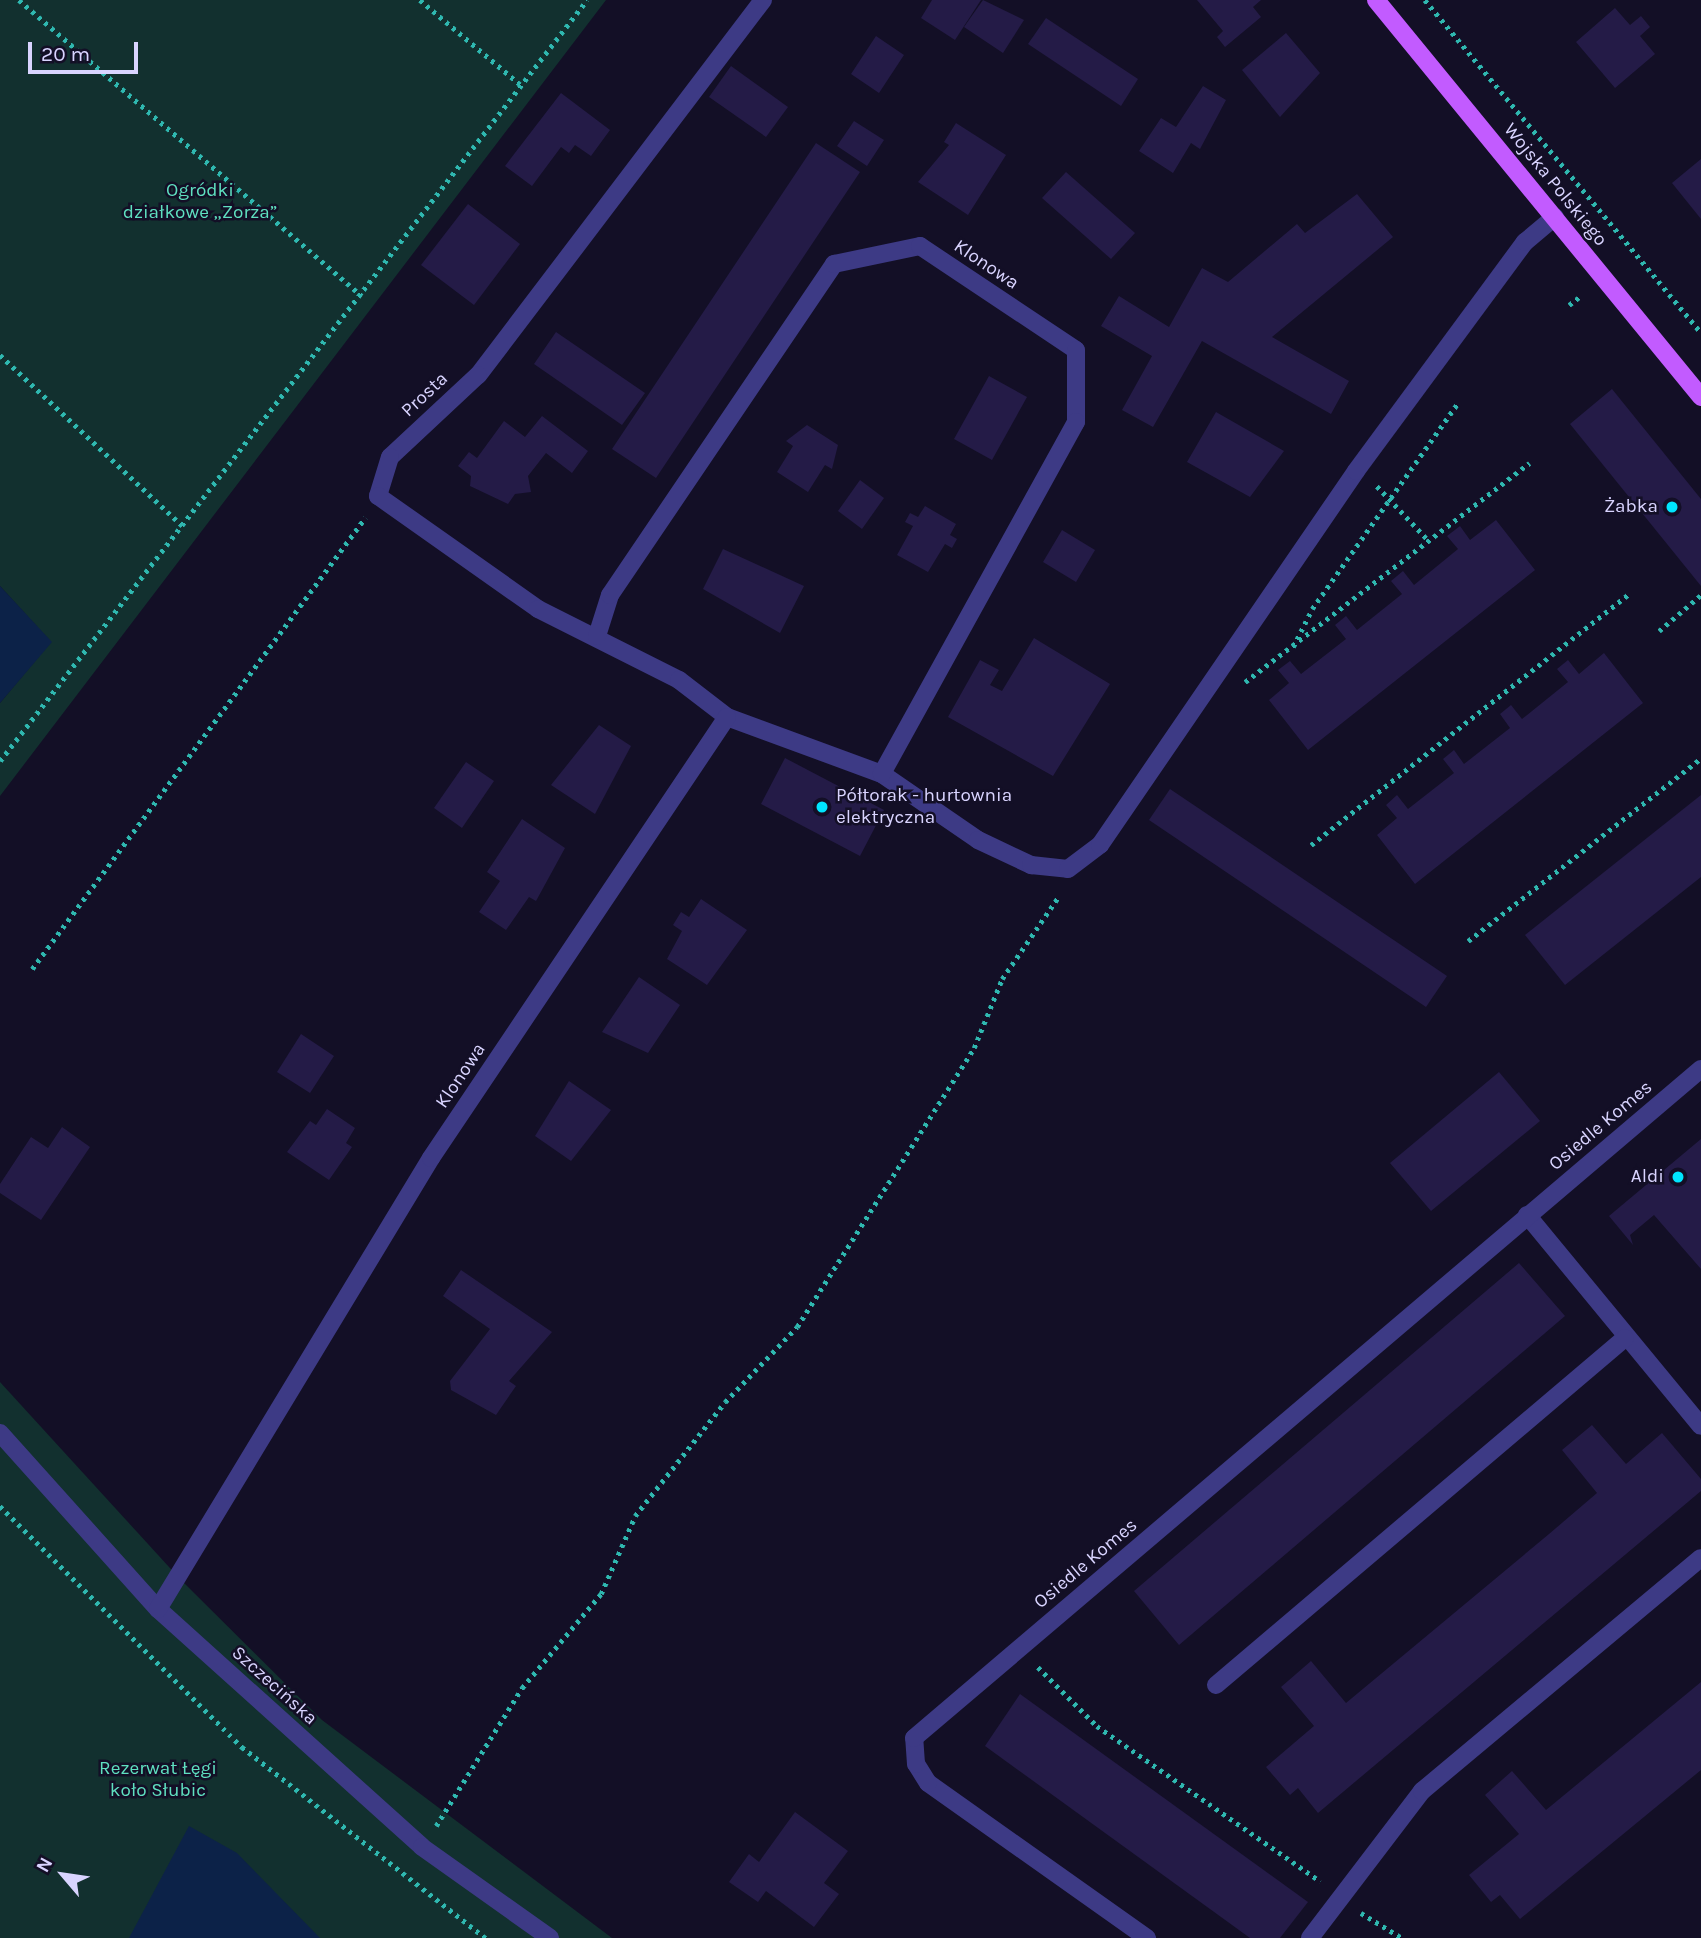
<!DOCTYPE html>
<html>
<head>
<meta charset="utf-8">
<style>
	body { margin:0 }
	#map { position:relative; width:1701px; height:1938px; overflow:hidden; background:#130f26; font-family:Karla,sans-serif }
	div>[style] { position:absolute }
	.green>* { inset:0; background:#12302f }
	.water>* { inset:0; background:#0c2248 }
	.building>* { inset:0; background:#241b47 }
	.path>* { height:4.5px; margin-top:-2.25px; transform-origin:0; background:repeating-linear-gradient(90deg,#2fb8b0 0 3.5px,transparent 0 8.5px) }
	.street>* { height:18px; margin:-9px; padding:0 9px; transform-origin:9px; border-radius:9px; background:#3d3a85 }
	.primary>* { height:18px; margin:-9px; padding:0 9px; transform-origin:9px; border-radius:9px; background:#c25bff }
	.dots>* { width:19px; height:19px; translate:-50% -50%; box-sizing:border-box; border:4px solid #130f26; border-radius:50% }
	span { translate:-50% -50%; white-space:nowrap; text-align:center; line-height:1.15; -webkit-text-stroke:5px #130f26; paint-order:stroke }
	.street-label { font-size:19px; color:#d9d4ff }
	.park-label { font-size:19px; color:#5fe0c0 }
	.poi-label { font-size:19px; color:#d9d4ff }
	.right { translate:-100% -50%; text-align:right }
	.left { translate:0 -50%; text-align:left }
	.north { position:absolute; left:28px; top:1840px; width:70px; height:70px; -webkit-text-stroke:5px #130f26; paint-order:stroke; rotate:299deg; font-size:19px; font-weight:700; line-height:28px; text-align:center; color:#d9d4ff }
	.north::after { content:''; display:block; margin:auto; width:24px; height:32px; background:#d9d4ff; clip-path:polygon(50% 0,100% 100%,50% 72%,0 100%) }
	.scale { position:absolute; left:28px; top:42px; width:110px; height:32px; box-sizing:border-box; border:4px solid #d9d4ff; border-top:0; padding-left:9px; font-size:21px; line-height:24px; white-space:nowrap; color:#d9d4ff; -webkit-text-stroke:5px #130f26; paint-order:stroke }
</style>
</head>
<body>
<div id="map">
	<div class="green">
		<i style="clip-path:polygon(0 0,606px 0,0 796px,0 703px,51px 642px,0 586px)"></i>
		<i style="clip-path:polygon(0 1382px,180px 1579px,322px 1720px,612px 1938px,0 1938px)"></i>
	</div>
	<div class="water">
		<i style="clip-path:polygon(0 586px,52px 642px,0 703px)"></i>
		<i style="clip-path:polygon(189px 1826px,237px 1853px,320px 1938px,129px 1938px)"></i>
	</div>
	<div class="building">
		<i style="clip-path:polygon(932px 0,981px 0,955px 40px,921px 18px)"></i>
		<i style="clip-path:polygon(983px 0,1024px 20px,1003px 53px,964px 27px)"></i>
		<i style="clip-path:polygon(1197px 0,1261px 0,1253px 7px,1261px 17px,1225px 47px,1217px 37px,1223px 31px)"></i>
		<i style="clip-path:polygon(1615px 8px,1630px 25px,1641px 16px,1650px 27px,1640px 36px,1655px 54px,1615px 88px,1576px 42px)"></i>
		<i style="clip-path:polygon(1046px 18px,1138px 79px,1121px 106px,1028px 44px)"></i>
		<i style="clip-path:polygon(1286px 33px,1320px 73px,1280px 117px,1242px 70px)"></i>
		<i style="clip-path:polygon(876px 36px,904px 55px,879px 93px,851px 74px)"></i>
		<i style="clip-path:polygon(731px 66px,788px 107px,766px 137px,709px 97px)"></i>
		<i style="clip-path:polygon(1203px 86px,1226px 100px,1200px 149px,1191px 143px,1173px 173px,1139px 151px,1161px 118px,1176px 127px)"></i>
		<i style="clip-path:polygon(561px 93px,610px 130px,591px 156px,575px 145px,569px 153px,561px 147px,532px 186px,505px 166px)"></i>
		<i style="clip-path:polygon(854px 121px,884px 140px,867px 166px,837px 146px)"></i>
		<i style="clip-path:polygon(956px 123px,1006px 155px,968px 215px,918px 182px,949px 145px,944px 142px)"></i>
		<i style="clip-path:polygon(816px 143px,860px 172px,656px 478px,612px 449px)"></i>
		<i style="clip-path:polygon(1701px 159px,1701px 219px,1672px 183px)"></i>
		<i style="clip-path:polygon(1066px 172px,1135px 233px,1111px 259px,1042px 198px)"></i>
		<i style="clip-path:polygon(1357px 194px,1393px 237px,1272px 337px,1349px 381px,1331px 414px,1202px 341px,1153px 427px,1122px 410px,1152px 356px,1101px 326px,1119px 296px,1169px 327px,1202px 268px,1228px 282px,1297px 224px,1305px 233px)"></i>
		<i style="clip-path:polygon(468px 204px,520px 244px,474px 305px,421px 265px)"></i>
		<i style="clip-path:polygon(556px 332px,645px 393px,622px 425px,534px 364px)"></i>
		<i style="clip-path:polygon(989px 376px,1027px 397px,992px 460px,954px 439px)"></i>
		<i style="clip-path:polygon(1612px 389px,1701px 499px,1701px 586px,1570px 424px)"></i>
		<i style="clip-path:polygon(1216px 412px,1284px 451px,1250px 497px,1187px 462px)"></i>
		<i style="clip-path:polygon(542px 416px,588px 451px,572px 473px,546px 453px,528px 476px,531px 492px,515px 494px,508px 504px,470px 486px,471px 476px,458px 466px,469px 452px,477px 458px,504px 421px,525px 437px)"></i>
		<i style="clip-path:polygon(807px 425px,838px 445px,832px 469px,825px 465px,808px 492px,777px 472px,793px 446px,786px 441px)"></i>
		<i style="clip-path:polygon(860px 480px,884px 498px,862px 529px,838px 511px)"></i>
		<i style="clip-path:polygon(925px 506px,956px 524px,950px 535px,957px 539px,952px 548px,945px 544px,928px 572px,897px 555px,913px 526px,905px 522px,910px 513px,918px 517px)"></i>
		<i style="clip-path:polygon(1496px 520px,1535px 570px,1308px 750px,1269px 700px,1289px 683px,1278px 670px,1290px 661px,1301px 674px,1346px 639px,1335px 625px,1346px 616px,1357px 630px,1402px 594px,1391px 581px,1403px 571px,1414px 585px,1458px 549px,1447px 536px,1460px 526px,1470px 540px)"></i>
		<i style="clip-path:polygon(1062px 530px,1095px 550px,1076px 582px,1043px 562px)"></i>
		<i style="clip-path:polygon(723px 549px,804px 586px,780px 633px,703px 589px)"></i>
		<i style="clip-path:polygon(1034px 638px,1110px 684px,1053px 776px,948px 717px,980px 660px,999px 670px,990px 685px,1002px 691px)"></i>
		<i style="clip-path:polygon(1604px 653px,1643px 703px,1415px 884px,1377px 835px,1397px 818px,1386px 805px,1397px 795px,1408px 809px,1454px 773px,1443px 759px,1454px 750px,1464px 764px,1510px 728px,1500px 714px,1511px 705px,1522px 719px,1568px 682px,1557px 669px,1568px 660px,1579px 674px)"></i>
		<i style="clip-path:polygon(599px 725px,631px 746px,595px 814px,551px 785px)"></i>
		<i style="clip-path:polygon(785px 758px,884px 810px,860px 856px,761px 804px)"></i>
		<i style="clip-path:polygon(466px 762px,494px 781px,462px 828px,434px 808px)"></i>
		<i style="clip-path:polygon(1170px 789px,1447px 976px,1426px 1007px,1149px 820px)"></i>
		<i style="clip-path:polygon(1701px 795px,1701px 877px,1565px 985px,1525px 935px)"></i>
		<i style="clip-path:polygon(522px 819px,565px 848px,536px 901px,529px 897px,506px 930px,479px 912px,500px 881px,487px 872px)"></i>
		<i style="clip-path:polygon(701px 899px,747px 930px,707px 985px,667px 959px,682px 931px,673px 925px,681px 912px,689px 917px)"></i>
		<i style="clip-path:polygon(639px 977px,680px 1005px,648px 1053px,602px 1032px)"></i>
		<i style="clip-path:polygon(301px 1034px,334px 1056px,310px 1093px,277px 1072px)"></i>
		<i style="clip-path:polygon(1499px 1072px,1540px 1121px,1431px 1211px,1390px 1163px)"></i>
		<i style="clip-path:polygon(569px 1081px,611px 1110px,571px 1161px,535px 1136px)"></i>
		<i style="clip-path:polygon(327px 1109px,355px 1128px,346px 1143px,352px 1147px,329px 1180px,287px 1152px,310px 1121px,316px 1125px)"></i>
		<i style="clip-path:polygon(62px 1127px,90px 1147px,41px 1220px,0 1193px,0 1184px,31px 1137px,48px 1148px)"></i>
		<i style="clip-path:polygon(1701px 1139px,1701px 1269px,1654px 1215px,1630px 1235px,1633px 1245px,1609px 1216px)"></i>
		<i style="clip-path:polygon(1519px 1263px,1565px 1316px,1179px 1645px,1134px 1591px)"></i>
		<i style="clip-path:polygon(461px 1270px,552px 1332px,509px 1381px,516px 1386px,496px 1415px,451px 1390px,450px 1381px,490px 1329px,443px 1296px)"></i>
		<i style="clip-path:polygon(1592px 1425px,1626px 1464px,1662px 1433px,1701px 1479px,1701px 1491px,1318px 1813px,1298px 1788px,1290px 1795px,1266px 1767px,1314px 1726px,1281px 1687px,1311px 1661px,1346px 1703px,1549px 1534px,1597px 1493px,1562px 1450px)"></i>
		<i style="clip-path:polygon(1701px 1682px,1701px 1770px,1520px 1919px,1500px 1895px,1491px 1902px,1469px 1875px,1519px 1834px,1485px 1795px,1512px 1771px,1546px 1810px)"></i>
		<i style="clip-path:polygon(1020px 1694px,1308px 1902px,1280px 1938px,1250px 1938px,985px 1746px)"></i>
		<i style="clip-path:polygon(795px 1812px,848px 1851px,824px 1883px,839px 1894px,814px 1927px,766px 1891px,758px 1902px,729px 1882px,749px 1854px,759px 1862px)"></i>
	</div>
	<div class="path">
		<i style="left:19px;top:0;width:453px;rotate:40.8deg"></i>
		<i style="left:420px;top:0;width:133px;rotate:40.1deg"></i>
		<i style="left:1425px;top:0;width:432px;rotate:50.3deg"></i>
		<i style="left:1569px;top:305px;width:16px;rotate:-38deg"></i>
		<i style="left:0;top:355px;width:250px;rotate:43.1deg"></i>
		<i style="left:1377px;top:486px;width:76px;rotate:46.6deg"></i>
		<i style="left:1659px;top:631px;width:55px;rotate:-40.6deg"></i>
		<i style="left:1293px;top:647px;width:42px;rotate:-63.4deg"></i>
		<i style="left:1312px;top:609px;width:252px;rotate:-54.7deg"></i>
		<i style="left:1245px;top:682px;width:359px;rotate:-37.6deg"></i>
		<i style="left:0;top:761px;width:961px;rotate:-52.36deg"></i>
		<i style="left:1311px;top:845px;width:407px;rotate:-38.3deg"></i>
		<i style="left:1468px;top:941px;width:296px;rotate:-38.1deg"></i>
		<i style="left:32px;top:969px;width:561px;rotate:-53.56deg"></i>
		<i style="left:0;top:1506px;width:342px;rotate:44.9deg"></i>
		<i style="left:242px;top:1747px;width:310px;rotate:38.1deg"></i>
		<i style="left:1038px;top:1667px;width:83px;rotate:45deg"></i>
		<i style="left:1097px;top:1726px;width:272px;rotate:34.8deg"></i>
		<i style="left:436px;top:1826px;width:163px;rotate:-58.1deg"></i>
		<i style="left:522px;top:1688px;width:123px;rotate:-50deg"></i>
		<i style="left:601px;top:1594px;width:85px;rotate:-66.4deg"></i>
		<i style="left:635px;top:1516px;width:145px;rotate:-51.7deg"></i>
		<i style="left:725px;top:1402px;width:104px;rotate:-46.2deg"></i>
		<i style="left:797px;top:1327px;width:330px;rotate:-57.6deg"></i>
		<i style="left:974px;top:1048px;width:74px;rotate:-67.9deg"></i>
		<i style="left:1002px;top:979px;width:101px;rotate:-55.5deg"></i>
		<i style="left:1361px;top:1913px;width:48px;rotate:31.4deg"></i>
	</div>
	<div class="street">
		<i style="left:763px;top:0;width:471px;rotate:127.2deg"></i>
		<i style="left:478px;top:375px;width:120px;rotate:137deg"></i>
		<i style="left:390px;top:457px;width:41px;rotate:107.1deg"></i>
		<i style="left:378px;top:496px;width:196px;rotate:35.2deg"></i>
		<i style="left:538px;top:609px;width:158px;rotate:26.7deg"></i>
		<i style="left:679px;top:680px;width:61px;rotate:37.6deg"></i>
		<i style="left:727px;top:717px;width:165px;rotate:20.2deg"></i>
		<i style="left:882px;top:774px;width:116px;rotate:34.5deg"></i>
		<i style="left:978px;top:840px;width:59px;rotate:25.3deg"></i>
		<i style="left:1031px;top:865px;width:37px;rotate:6deg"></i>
		<i style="left:1068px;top:869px;width:40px;rotate:-37deg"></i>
		<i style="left:1100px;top:845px;width:453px;rotate:-55.6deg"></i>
		<i style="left:1356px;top:471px;width:285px;rotate:-53.6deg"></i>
		<i style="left:1525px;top:242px;width:39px;rotate:-40deg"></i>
		<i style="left:597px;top:636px;width:43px;rotate:-72.4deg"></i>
		<i style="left:610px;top:595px;width:400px;rotate:-55.9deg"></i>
		<i style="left:834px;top:264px;width:88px;rotate:-11.8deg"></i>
		<i style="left:920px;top:246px;width:187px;rotate:33.7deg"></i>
		<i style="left:1076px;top:350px;width:72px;rotate:90deg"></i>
		<i style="left:1076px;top:422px;width:402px;rotate:118.9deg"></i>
		<i style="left:1527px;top:1215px;width:273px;rotate:50.5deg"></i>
		<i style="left:0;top:1433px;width:237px;rotate:48.1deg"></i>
		<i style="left:158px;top:1609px;width:355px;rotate:42deg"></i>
		<i style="left:422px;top:1847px;width:157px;rotate:35.4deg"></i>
		<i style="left:158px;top:1609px;width:527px;rotate:-58.81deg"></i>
		<i style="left:431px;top:1158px;width:531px;rotate:-56.13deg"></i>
		<i style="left:1216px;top:1685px;width:536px;rotate:-40.31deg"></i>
		<i style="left:1147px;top:1938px;width:268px;rotate:-144.7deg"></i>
		<i style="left:928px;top:1783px;width:22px;rotate:-122deg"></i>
		<i style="left:916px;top:1764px;width:26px;rotate:-94deg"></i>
		<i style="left:914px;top:1738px;width:1033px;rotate:-40.37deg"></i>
		<i style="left:1310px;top:1938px;width:185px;rotate:-52.7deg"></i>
		<i style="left:1422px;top:1791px;width:363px;rotate:-39.9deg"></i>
	</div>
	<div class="primary">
		<i style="left:1376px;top:0;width:513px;rotate:50.69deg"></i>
	</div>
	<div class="dots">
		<i style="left:1672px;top:507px;background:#00e5ff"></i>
		<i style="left:822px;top:807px;background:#00e5ff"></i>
		<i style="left:1678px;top:1177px;background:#00e5ff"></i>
	</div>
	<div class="street-label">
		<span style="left:1555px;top:185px;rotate:51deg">Wojska Polskiego</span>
		<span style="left:986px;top:265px;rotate:34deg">Klonowa</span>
		<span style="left:425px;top:395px;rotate:-43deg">Prosta</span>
		<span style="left:461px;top:1076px;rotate:-56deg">Klonowa</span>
		<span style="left:1601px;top:1126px;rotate:-40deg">Osiedle Komes</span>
		<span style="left:1086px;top:1564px;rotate:-40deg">Osiedle Komes</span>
		<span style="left:274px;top:1686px;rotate:42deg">Szczecińska</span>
	</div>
	<div class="park-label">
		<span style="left:200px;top:202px">Ogródki<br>działkowe „Zorza”</span>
		<span style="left:158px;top:1780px">Rezerwat Łęgi<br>koło Słubic</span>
	</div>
	<div class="poi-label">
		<span class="right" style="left:1658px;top:507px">Żabka</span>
		<span class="left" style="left:836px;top:807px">Półtorak - hurtownia<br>elektryczna</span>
		<span class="right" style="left:1664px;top:1177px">Aldi</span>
	</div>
	<div class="north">N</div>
	<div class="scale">20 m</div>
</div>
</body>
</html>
